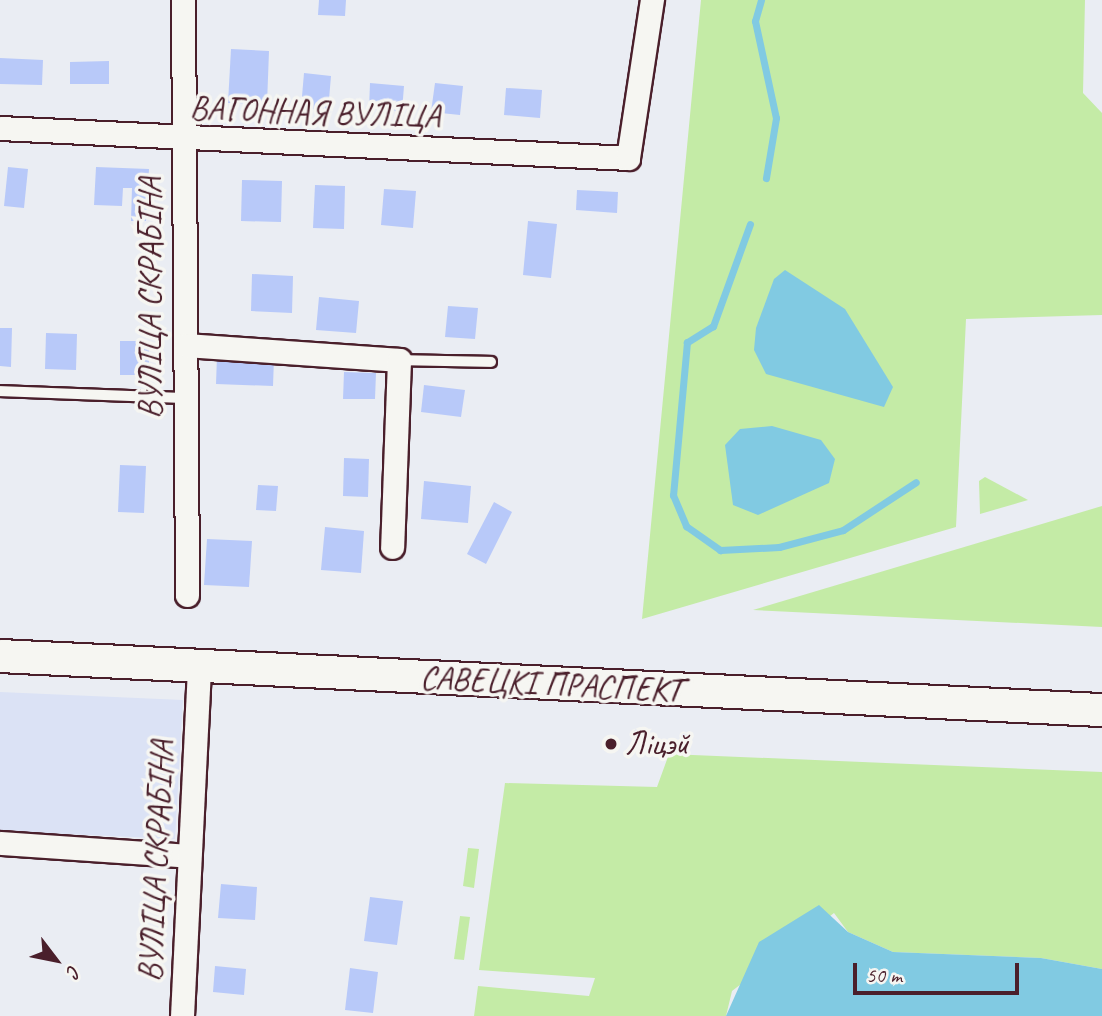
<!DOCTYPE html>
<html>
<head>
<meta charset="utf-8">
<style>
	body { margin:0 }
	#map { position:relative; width:1102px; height:1016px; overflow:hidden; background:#eaedf3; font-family:Caveat,sans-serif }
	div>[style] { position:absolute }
	.built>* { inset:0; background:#dbe2f5 }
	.green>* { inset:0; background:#c4eba6 }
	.water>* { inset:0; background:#81cae2 }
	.stream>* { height:7px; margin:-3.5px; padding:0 3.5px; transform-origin:3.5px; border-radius:3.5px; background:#81cae2 }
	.building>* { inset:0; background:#b8c9f9 }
	.roads { filter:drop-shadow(2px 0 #4a1f2b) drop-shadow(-2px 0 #4a1f2b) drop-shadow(0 2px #4a1f2b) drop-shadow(0 -2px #4a1f2b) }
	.lane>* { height:10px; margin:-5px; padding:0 5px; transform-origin:5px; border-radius:5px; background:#f6f6f2 }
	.street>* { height:23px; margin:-11.5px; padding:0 11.5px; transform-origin:11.5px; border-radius:11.5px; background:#f6f6f2 }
	.secondary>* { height:32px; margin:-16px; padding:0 16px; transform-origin:16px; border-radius:16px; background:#f6f6f2 }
	.dots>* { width:19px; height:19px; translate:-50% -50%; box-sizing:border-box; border:4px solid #f6f6f2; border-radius:50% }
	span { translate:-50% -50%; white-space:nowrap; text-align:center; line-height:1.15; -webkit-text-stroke:7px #f6f6f2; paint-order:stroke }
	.street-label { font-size:33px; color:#4a1f2b }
	.poi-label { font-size:33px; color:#4a1f2b }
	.left { translate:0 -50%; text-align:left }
	.north { position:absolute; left:21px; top:925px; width:70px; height:70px; -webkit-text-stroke:5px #f6f6f2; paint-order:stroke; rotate:122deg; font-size:19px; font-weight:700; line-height:28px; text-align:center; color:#4a1f2b }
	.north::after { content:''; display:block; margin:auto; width:24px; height:32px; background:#4a1f2b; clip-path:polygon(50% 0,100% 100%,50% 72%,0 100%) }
	.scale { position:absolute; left:853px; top:963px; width:166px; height:32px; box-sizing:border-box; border:4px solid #4a1f2b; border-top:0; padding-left:9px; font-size:21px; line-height:24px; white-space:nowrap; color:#4a1f2b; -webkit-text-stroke:5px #f6f6f2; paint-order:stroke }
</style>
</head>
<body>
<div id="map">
	<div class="built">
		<i style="clip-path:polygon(0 692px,183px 700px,175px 839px,0 831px)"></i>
	</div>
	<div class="green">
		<i style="clip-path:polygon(701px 0,1085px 0,1083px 93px,1102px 113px,1102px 315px,966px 319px,956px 527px,642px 619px)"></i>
		<i style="clip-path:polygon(985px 477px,1028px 500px,980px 514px,979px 481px)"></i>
		<i style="clip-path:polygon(1102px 506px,1102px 627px,753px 610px)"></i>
		<i style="clip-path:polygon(669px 754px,1102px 772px,1102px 969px,1041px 958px,893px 952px,848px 932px,834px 913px,732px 991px,726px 1016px,474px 1016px,478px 986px,589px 996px,595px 978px,479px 970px,505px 783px,657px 787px)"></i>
		<i style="clip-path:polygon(468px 848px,479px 849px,474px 888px,463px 886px)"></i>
		<i style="clip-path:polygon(460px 916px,470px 917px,464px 960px,454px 959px)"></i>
	</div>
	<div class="water">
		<i style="clip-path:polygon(785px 270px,845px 309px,893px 387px,884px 407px,766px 374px,754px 350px,756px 328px,774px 279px)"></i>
		<i style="clip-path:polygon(772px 426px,821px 440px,835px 459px,829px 483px,758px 515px,733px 505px,725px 445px,740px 429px)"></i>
		<i style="clip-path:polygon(819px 905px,848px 932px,893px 952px,1041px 958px,1102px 969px,1102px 1016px,726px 1016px,759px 942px)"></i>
	</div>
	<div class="stream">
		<i style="left:761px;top:0;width:22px;rotate:106deg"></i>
		<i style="left:755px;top:21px;width:99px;rotate:77.8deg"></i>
		<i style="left:776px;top:118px;width:61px;rotate:99.5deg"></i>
		<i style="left:750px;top:224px;width:109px;rotate:109.9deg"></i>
		<i style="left:713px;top:326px;width:31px;rotate:148deg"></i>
		<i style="left:687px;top:342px;width:154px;rotate:95.2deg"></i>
		<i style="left:673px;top:495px;width:34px;rotate:67deg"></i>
		<i style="left:686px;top:526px;width:42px;rotate:35.2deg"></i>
		<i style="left:720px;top:550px;width:59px;rotate:-2.9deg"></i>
		<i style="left:779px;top:547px;width:66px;rotate:-14.9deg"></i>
		<i style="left:843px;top:530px;width:87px;rotate:-33.3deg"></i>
	</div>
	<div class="building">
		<i style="clip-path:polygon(319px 0,346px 0,345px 16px,318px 15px)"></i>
		<i style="clip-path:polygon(231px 49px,269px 51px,267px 104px,228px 103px)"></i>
		<i style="clip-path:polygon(0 58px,43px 60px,42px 85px,0 84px)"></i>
		<i style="clip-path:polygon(109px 61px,109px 84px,70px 84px,70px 62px)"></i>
		<i style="clip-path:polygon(304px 73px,331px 76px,328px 111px,301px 108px)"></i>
		<i style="clip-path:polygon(370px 83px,404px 86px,402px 111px,369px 109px)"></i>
		<i style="clip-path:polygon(435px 83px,463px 86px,460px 115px,431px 112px)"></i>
		<i style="clip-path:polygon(506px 88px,542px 90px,540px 118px,504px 115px)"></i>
		<i style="clip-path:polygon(8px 167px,28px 169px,24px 208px,4px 206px)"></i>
		<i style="clip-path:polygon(96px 167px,149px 169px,146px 221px,131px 221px,132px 188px,123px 188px,122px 206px,94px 205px)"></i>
		<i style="clip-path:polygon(242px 180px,282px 181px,281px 222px,241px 221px)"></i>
		<i style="clip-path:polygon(315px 185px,345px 186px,344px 229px,313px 228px)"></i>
		<i style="clip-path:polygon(384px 189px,416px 191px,413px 228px,381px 225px)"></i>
		<i style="clip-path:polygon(577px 190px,618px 192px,617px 213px,576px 210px)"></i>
		<i style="clip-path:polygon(528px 221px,557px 224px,551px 278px,523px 275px)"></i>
		<i style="clip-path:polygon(252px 274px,293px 276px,292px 313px,251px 311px)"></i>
		<i style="clip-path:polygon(319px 297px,359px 301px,356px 333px,316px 330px)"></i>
		<i style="clip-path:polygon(448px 306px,478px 308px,475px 339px,445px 337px)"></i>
		<i style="clip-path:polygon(0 328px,12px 328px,11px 367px,0 366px)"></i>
		<i style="clip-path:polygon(46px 333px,77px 334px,76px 370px,45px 369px)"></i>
		<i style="clip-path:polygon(120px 341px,149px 341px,149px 375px,120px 375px)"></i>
		<i style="clip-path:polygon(217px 356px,274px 358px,273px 386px,216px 384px)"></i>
		<i style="clip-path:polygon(344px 372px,376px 373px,375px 399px,343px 399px)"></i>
		<i style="clip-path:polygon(424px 385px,465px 390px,461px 417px,421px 412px)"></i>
		<i style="clip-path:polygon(344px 458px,369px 459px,368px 497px,343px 496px)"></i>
		<i style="clip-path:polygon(120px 465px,146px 466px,144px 513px,118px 512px)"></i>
		<i style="clip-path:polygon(424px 481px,471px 486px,468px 523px,421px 519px)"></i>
		<i style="clip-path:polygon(258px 485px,278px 486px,276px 511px,256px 510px)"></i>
		<i style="clip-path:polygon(494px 502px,512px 512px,486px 564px,467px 554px)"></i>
		<i style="clip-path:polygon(325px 527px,364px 531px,361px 573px,321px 570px)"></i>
		<i style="clip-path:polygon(207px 539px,252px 541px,249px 587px,204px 585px)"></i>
		<i style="clip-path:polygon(221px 884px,257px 887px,255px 920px,218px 918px)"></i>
		<i style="clip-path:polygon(370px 897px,403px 901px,397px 945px,364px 941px)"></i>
		<i style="clip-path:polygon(215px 966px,246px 969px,244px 995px,213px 992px)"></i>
		<i style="clip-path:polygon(350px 968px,378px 972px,373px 1013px,345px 1010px)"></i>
	</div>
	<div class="roads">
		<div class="lane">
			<i style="left:399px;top:360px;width:92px;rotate:1.2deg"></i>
			<i style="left:0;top:391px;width:185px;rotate:2.2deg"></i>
		</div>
		<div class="street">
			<i style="left:183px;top:0;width:595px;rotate:89.61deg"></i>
			<i style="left:0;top:128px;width:629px;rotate:2.73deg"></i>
			<i style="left:628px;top:158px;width:160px;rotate:-81.4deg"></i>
			<i style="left:186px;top:345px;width:214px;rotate:4deg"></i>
			<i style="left:399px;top:360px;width:187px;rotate:92.1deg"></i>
			<i style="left:0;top:843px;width:189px;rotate:3.9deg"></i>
			<i style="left:182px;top:1016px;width:348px;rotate:-87.2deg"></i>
		</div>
		<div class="secondary">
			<i style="left:0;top:656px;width:1103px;rotate:2.81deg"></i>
		</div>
	</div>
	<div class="dots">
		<i style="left:611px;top:744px;background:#4a1f2b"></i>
	</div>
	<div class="street-label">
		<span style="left:315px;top:113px;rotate:2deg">ВАГОННАЯ ВУЛІЦА</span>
		<span style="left:151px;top:298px;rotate:-90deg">ВУЛІЦА СКРАБІНА</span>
		<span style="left:551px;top:685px;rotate:3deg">САВЕЦКІ ПРАСПЕКТ</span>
		<span style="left:157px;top:861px;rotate:-87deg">ВУЛІЦА СКРАБІНА</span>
	</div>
	<div class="poi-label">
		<span class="left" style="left:625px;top:744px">Ліцэй</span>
	</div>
	<div class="north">С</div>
	<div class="scale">50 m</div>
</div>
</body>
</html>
